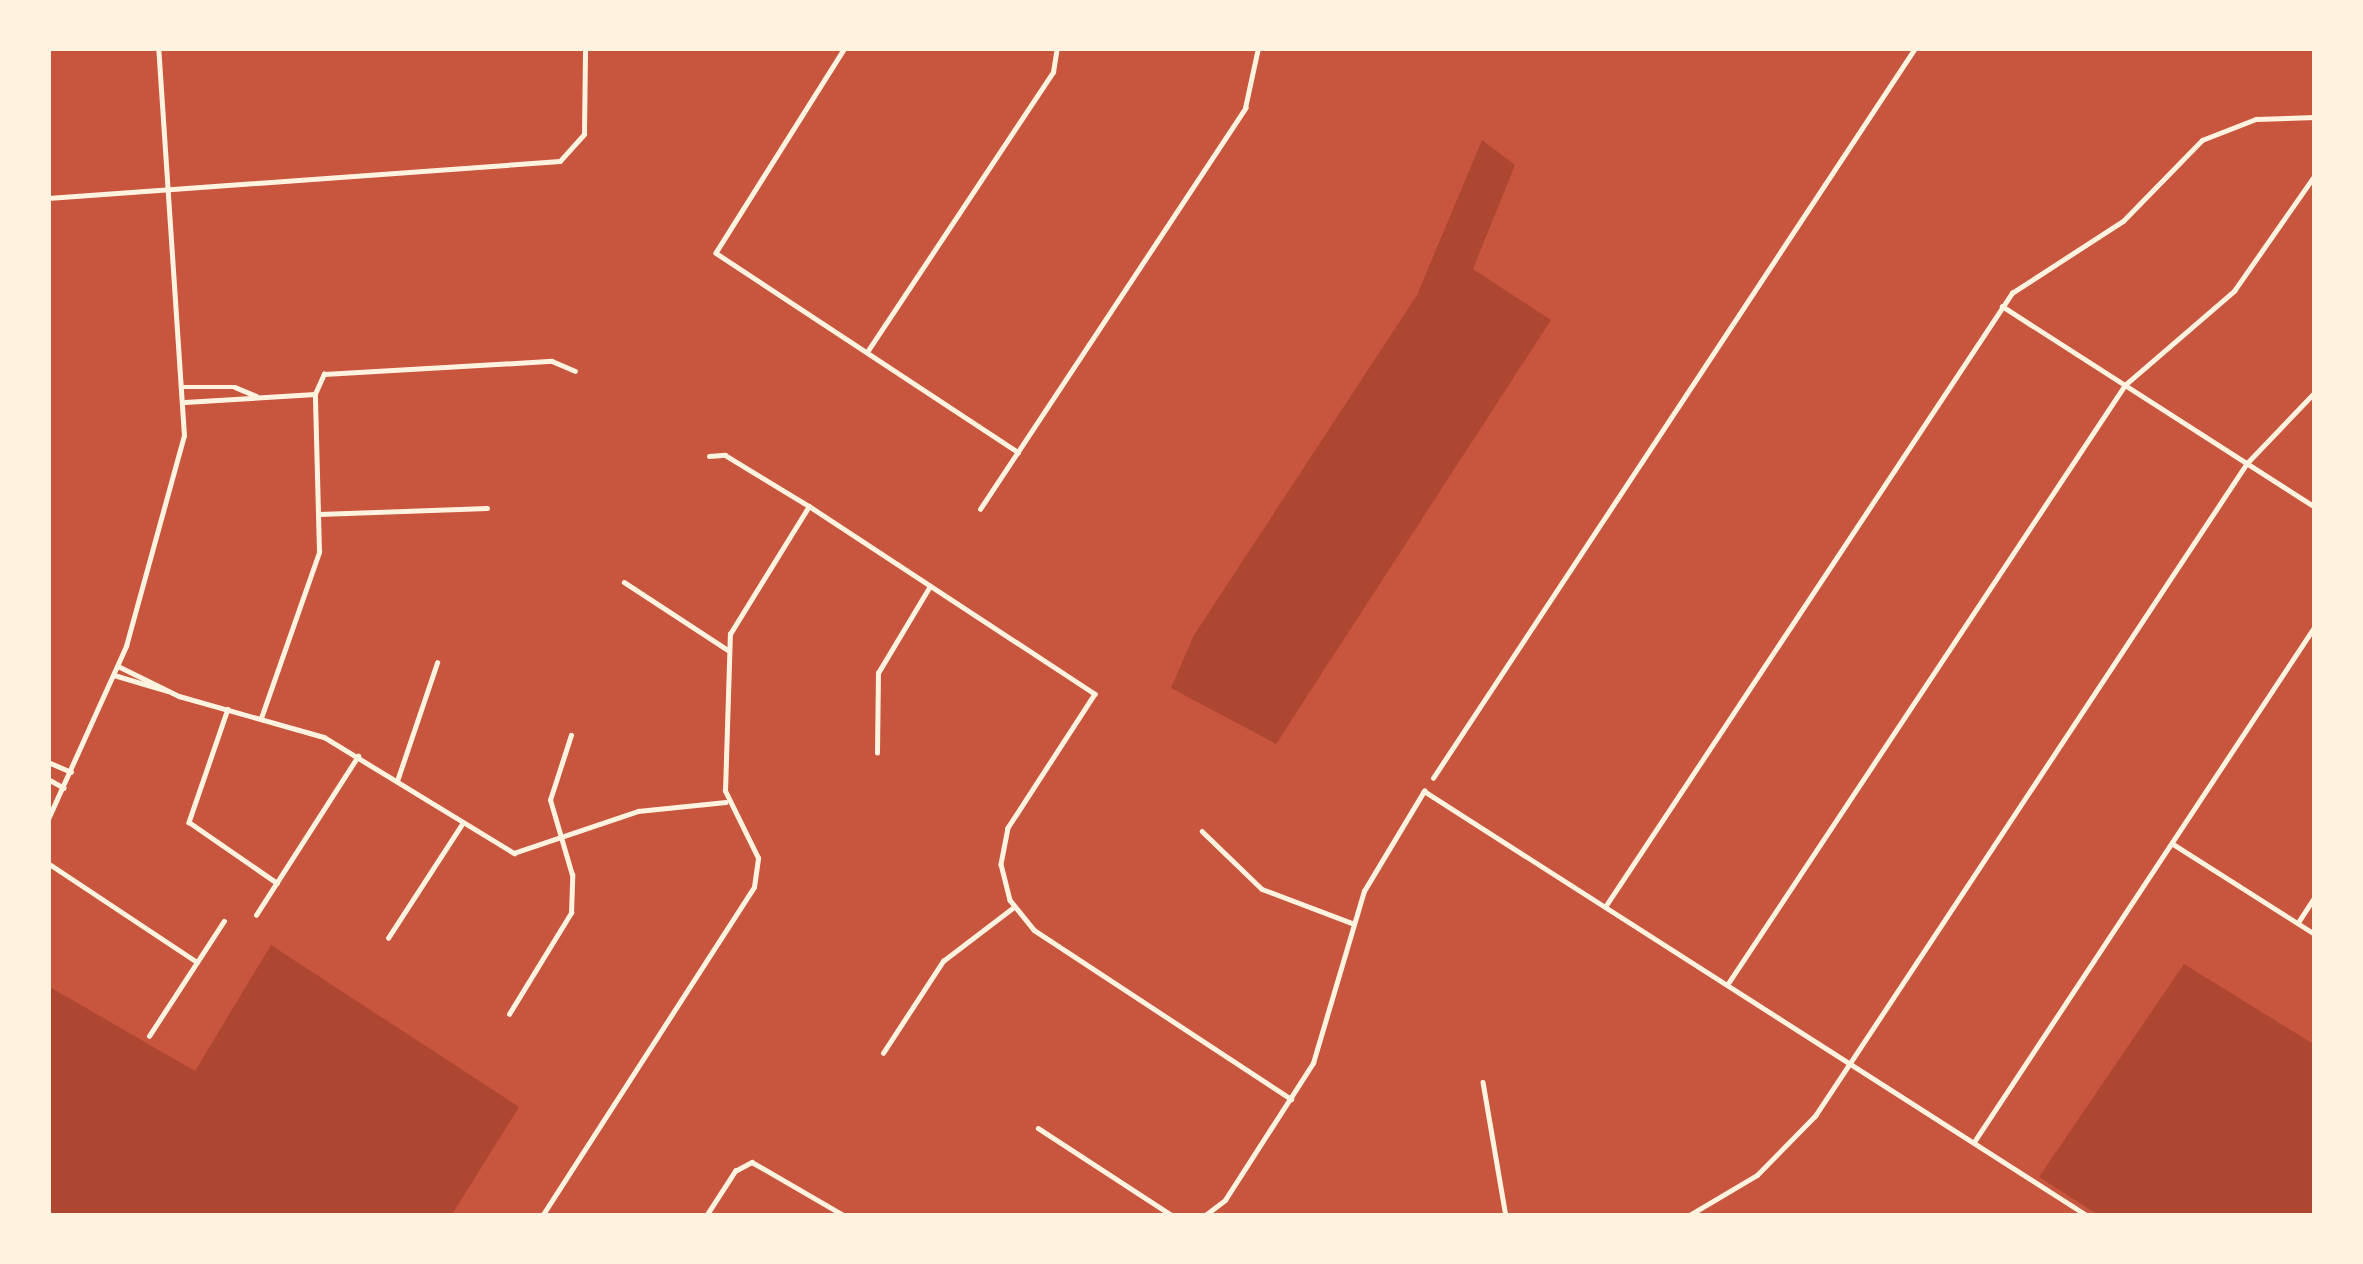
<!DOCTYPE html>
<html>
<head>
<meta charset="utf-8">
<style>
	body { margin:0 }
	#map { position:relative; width:2363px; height:1264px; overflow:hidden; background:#c8553d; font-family:"IBM Plex Serif",serif }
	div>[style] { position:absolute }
	.green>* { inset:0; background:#ae4732 }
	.minor>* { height:4.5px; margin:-2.25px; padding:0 2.25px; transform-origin:2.25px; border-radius:2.25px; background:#fff3e0 }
	.tertiary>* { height:4.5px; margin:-2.25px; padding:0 2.25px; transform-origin:2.25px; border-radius:2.25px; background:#fff3e0 }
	span { translate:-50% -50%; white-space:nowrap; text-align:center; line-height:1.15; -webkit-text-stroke:12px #fff3e0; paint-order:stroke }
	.frame { position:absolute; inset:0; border:51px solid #fff3e0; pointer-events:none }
</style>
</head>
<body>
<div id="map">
	<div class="green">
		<i style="clip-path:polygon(1482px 140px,1515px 165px,1473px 269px,1551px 320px,1276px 744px,1171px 688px,1194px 635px,1417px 295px)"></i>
		<i style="clip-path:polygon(271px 945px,519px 1107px,451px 1216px,48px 1216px,48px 986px,195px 1071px)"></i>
		<i style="clip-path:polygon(2184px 964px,2315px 1045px,2315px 1216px,2100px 1216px,2039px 1177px)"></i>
	</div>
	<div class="minor">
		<i style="left:845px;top:48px;width:242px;rotate:122.2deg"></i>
		<i style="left:716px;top:253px;width:362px;rotate:33.4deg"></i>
		<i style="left:48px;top:198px;width:513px;rotate:-4.13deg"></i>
		<i style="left:560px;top:161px;width:36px;rotate:-48deg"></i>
		<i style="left:584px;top:134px;width:86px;rotate:-89.3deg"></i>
		<i style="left:2002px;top:306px;width:372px;rotate:32.7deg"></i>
		<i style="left:867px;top:352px;width:336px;rotate:-56.4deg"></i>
		<i style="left:1053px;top:72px;width:24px;rotate:-81deg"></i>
		<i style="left:184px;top:387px;width:51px"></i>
		<i style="left:235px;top:387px;width:23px;rotate:23deg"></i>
		<i style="left:185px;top:402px;width:130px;rotate:-3.5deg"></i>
		<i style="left:709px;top:456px;width:16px;rotate:-4deg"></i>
		<i style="left:725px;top:455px;width:98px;rotate:31.3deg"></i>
		<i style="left:809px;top:506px;width:342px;rotate:33.3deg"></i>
		<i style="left:1095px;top:694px;width:160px;rotate:123deg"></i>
		<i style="left:1008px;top:828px;width:37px;rotate:101deg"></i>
		<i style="left:1001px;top:864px;width:37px;rotate:76deg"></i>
		<i style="left:1010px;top:900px;width:38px;rotate:51deg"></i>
		<i style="left:1034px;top:930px;width:308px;rotate:33.3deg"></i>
		<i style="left:980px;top:509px;width:481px;rotate:-56.5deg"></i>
		<i style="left:1245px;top:108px;width:61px;rotate:-77.8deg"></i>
		<i style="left:319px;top:514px;width:168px;rotate:-2deg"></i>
		<i style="left:624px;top:582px;width:124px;rotate:33.2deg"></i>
		<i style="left:118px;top:666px;width:68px;rotate:26.2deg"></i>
		<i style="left:179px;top:696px;width:151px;rotate:15.8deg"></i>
		<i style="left:324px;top:737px;width:223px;rotate:31.4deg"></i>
		<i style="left:514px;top:853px;width:131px;rotate:-18.7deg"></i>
		<i style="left:638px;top:811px;width:88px;rotate:-5.8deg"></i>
		<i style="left:114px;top:675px;width:56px;rotate:16.5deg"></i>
		<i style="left:228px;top:709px;width:120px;rotate:109deg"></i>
		<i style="left:189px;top:822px;width:107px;rotate:34.7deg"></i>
		<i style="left:261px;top:718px;width:176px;rotate:-70.7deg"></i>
		<i style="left:319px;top:552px;width:158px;rotate:-91.5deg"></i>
		<i style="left:315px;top:394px;width:22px;rotate:-66deg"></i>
		<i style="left:324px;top:374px;width:228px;rotate:-3.3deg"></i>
		<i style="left:552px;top:361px;width:25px;rotate:23deg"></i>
		<i style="left:877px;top:753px;width:80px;rotate:-89.3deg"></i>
		<i style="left:878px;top:673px;width:101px;rotate:-59.1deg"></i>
		<i style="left:48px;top:762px;width:25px;rotate:23deg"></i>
		<i style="left:1433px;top:778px;width:875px;rotate:-56.56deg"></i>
		<i style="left:48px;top:779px;width:18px;rotate:29deg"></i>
		<i style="left:397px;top:781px;width:125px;rotate:-71.3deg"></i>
		<i style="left:1202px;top:831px;width:83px;rotate:44deg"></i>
		<i style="left:1262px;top:889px;width:96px;rotate:20.7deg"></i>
		<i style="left:2173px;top:844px;width:168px;rotate:32.4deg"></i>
		<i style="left:48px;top:863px;width:179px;rotate:33.6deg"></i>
		<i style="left:1605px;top:907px;width:737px;rotate:-56.46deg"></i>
		<i style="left:2012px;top:293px;width:132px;rotate:-33deg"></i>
		<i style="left:2123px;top:221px;width:113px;rotate:-45.7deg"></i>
		<i style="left:2202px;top:140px;width:58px;rotate:-21.3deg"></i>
		<i style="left:2256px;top:119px;width:59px;rotate:-1.9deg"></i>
		<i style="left:256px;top:915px;width:189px;rotate:-57.3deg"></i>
		<i style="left:2299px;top:921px;width:30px;rotate:-57deg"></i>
		<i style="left:388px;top:938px;width:136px;rotate:-57deg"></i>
		<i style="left:1727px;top:985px;width:720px;rotate:-56.44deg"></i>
		<i style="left:2125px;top:385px;width:144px;rotate:-40.8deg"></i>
		<i style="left:2234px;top:291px;width:141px;rotate:-55.1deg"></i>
		<i style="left:509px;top:1014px;width:119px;rotate:-58.5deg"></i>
		<i style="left:571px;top:913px;width:38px;rotate:-88deg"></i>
		<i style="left:572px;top:875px;width:78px;rotate:-106.3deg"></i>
		<i style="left:550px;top:800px;width:68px;rotate:-72.1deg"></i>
		<i style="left:149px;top:1036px;width:137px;rotate:-56.9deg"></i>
		<i style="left:883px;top:1053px;width:110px;rotate:-56.9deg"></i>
		<i style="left:943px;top:961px;width:89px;rotate:-37.3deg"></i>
		<i style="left:1483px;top:1082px;width:136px;rotate:80.3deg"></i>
		<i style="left:1038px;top:1128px;width:161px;rotate:33.1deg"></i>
		<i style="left:1974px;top:1142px;width:618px;rotate:-56.54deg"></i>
		<i style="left:542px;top:1216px;width:391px;rotate:-57.2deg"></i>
		<i style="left:754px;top:887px;width:29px;rotate:-82deg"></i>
		<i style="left:758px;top:858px;width:75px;rotate:-116.2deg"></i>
		<i style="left:725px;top:791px;width:157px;rotate:-88.2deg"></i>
		<i style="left:730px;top:634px;width:150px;rotate:-58.3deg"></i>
		<i style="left:706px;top:1216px;width:54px;rotate:-57.2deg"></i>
		<i style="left:735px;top:1171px;width:19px;rotate:-28deg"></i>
		<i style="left:752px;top:1162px;width:108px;rotate:30.1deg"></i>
		<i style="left:1204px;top:1216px;width:26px;rotate:-37deg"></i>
		<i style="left:1225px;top:1200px;width:163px;rotate:-57.3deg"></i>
		<i style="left:1313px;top:1063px;width:179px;rotate:-73.5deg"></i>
		<i style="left:1364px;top:891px;width:117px;rotate:-59deg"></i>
		<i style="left:1424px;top:791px;width:788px;rotate:32.62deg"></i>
		<i style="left:1688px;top:1216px;width:80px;rotate:-30.7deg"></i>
		<i style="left:1757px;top:1175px;width:83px;rotate:-45.5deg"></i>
		<i style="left:1815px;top:1116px;width:783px;rotate:-56.51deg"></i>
		<i style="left:2247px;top:463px;width:98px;rotate:-46.2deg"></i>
	</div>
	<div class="tertiary">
		<i style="left:1470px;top:48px;width:92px"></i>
		<i style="left:48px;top:819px;width:190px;rotate:-65.7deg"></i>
		<i style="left:126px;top:646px;width:218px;rotate:-74.6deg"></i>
		<i style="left:184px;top:436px;width:389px;rotate:-93.8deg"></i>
	</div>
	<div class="frame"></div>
</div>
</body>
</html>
